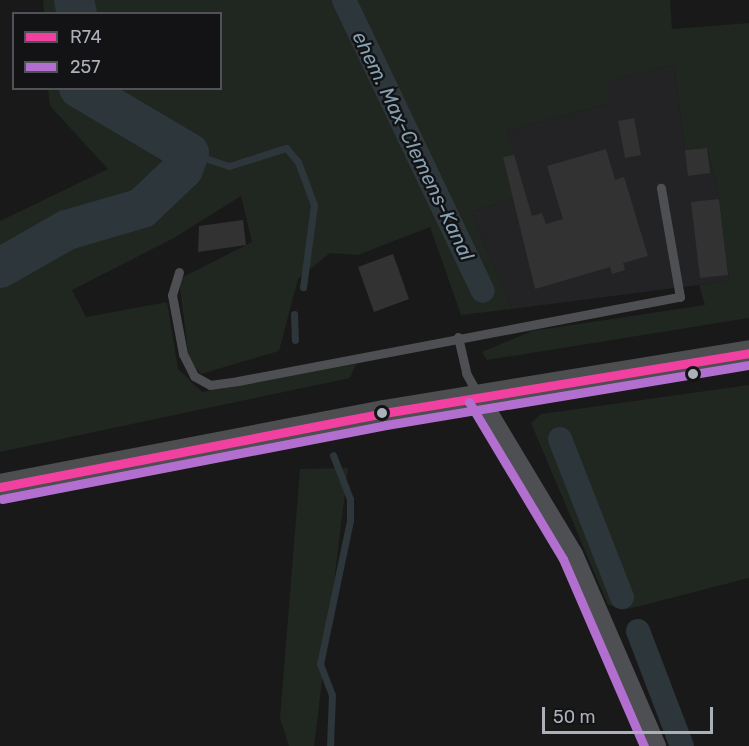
<!DOCTYPE html>
<html>
<head>
<meta charset="utf-8">
<style>
	body { margin:0 }
	#map { position:relative; width:749px; height:746px; overflow:hidden; background:#191919; font-family:Rubik,sans-serif }
	div>[style] { position:absolute }
	.built>* { inset:0; background:#232325 }
	.green>* { inset:0; background:#202620 }
	.stream>* { height:7px; margin:-3.5px; padding:0 3.5px; transform-origin:3.5px; border-radius:3.5px; background:#2d363a }
	.canal>* { height:24px; margin:-12px; padding:0 12px; transform-origin:12px; border-radius:12px; background:#2d363a }
	.river>* { height:40px; margin:-20px; padding:0 20px; transform-origin:20px; border-radius:20px; background:#2d363a }
	.building>* { inset:0; background:#323233 }
	.service>* { height:9px; margin:-4.5px; padding:0 4.5px; transform-origin:4.5px; border-radius:4.5px; background:#4e4f52 }
	.minor>* { height:18px; margin:-9px; padding:0 9px; transform-origin:9px; border-radius:9px; background:#4e4f52 }
	.secondary>* { height:26px; margin:-13px; padding:0 13px; transform-origin:13px; border-radius:13px; background:#4d4e50 }
	.bus-1>* { height:9px; margin:-4.5px; padding:0 4.5px; transform-origin:4.5px; border-radius:4.5px; background:#f240a1 }
	.bus-2>* { height:9px; margin:-4.5px; padding:0 4.5px; transform-origin:4.5px; border-radius:4.5px; background:#b36fd0 }
	.dots>* { width:16px; height:16px; translate:-50% -50%; box-sizing:border-box; border:3px solid #131315; border-radius:50% }
	span { translate:-50% -50%; white-space:nowrap; text-align:center; line-height:1.15; -webkit-text-stroke:5px #131315; paint-order:stroke }
	.water-label { font-size:20px; color:#85a1b1; font-style:italic }
	.legend { position:absolute; left:12px; top:12px; width:210px; height:78px; box-sizing:border-box; background:#131315; border:2px solid #505257; margin:0; padding:8px 10px; list-style:none; font-size:18px; color:#acb1b9 }
	.legend li { display:flex; align-items:center; gap:12px; height:30px }
	.legend b { width:30px; border:2px solid #505257 }
	.scale { position:absolute; left:542px; top:707px; width:171px; height:27px; box-sizing:border-box; border:3px solid #acb1b9; border-top:0; padding-left:8px; font-size:18px; line-height:21px; white-space:nowrap; color:#acb1b9; -webkit-text-stroke:4px #131315; paint-order:stroke }
</style>
</head>
<body>
<div id="map">
	<div class="built">
		<i style="clip-path:polygon(674px 65px,685px 150px,707px 148px,718px 189px,729px 281px,512px 309px,471px 212px,515px 198px,503px 157px,506px 131px,611px 103px,606px 81px)"></i>
	</div>
	<div class="green">
		<i style="clip-path:polygon(43px 0,670px 0,672px 29px,749px 23px,749px 318px,487px 360px,482px 352px,532px 331px,705px 305px,699px 285px,729px 281px,718px 189px,707px 148px,685px 150px,674px 65px,607px 81px,611px 103px,506px 131px,514px 155px,504px 157px,515px 198px,471px 212px,512px 309px,461px 315px,430px 227px,358px 255px,330px 253px,298px 279px,279px 351px,201px 374px,189px 360px,179px 279px,252px 242px,241px 196px,174px 238px,72px 290px,86px 317px,167px 302px,178px 369px,202px 392px,356px 364px,350px 378px,0 452px,0 221px,108px 169px,50px 106px,48px 89px,220px 88px,220px 14px,44px 13px)"></i>
		<i style="clip-path:polygon(749px 385px,749px 578px,628px 609px,608px 605px,531px 423px,541px 414px)"></i>
		<i style="clip-path:polygon(348px 468px,314px 746px,289px 746px,280px 718px,300px 469px)"></i>
	</div>
	<div class="stream">
		<i style="left:189px;top:153px;width:42px;rotate:18deg"></i>
		<i style="left:229px;top:166px;width:60px;rotate:-17.5deg"></i>
		<i style="left:286px;top:148px;width:18px;rotate:49deg"></i>
		<i style="left:298px;top:162px;width:46px;rotate:69.6deg"></i>
		<i style="left:314px;top:205px;width:83px;rotate:97.6deg"></i>
		<i style="left:294px;top:314px;width:26px;rotate:88deg"></i>
		<i style="left:330px;top:746px;width:51px;rotate:-87.8deg"></i>
		<i style="left:332px;top:695px;width:33px;rotate:-111deg"></i>
		<i style="left:320px;top:664px;width:147px;rotate:-78.2deg"></i>
		<i style="left:350px;top:520px;width:21px;rotate:-90deg"></i>
		<i style="left:350px;top:499px;width:47px;rotate:-111.1deg"></i>
	</div>
	<div class="canal">
		<i style="left:344px;top:0;width:322px;rotate:64.5deg"></i>
		<i style="left:560px;top:439px;width:170px;rotate:68.6deg"></i>
		<i style="left:638px;top:631px;width:123px;rotate:69.1deg"></i>
	</div>
	<div class="river">
		<i style="left:74px;top:0;width:14px;rotate:78deg"></i>
		<i style="left:0;top:268px;width:77px;rotate:-29.6deg"></i>
		<i style="left:67px;top:230px;width:78px;rotate:-16.3deg"></i>
		<i style="left:142px;top:208px;width:57px;rotate:-43.6deg"></i>
		<i style="left:183px;top:169px;width:17px;rotate:-69deg"></i>
		<i style="left:189px;top:153px;width:128px;rotate:-149.4deg"></i>
	</div>
	<div class="building">
		<i style="clip-path:polygon(634px 118px,641px 155px,625px 158px,618px 121px)"></i>
		<i style="clip-path:polygon(707px 148px,710px 173px,688px 176px,685px 150px)"></i>
		<i style="clip-path:polygon(606px 149px,615px 180px,624px 177px,648px 256px,623px 263px,625px 270px,612px 274px,610px 267px,535px 289px,503px 157px,514px 155px,532px 216px,542px 213px,546px 224px,563px 219px,547px 166px)"></i>
		<i style="clip-path:polygon(719px 199px,728px 275px,700px 278px,691px 202px)"></i>
		<i style="clip-path:polygon(243px 220px,246px 245px,198px 252px,199px 226px)"></i>
		<i style="clip-path:polygon(393px 254px,409px 299px,374px 312px,358px 267px)"></i>
	</div>
	<div class="service">
		<i style="left:179px;top:272px;width:24px;rotate:107deg"></i>
		<i style="left:172px;top:295px;width:60px;rotate:79.4deg"></i>
		<i style="left:183px;top:354px;width:25px;rotate:63deg"></i>
		<i style="left:194px;top:376px;width:18px;rotate:29deg"></i>
		<i style="left:210px;top:385px;width:28px;rotate:-8deg"></i>
		<i style="left:238px;top:381px;width:450px;rotate:-10.8deg"></i>
		<i style="left:680px;top:297px;width:111px;rotate:-99.9deg"></i>
		<i style="left:458px;top:337px;width:37px;rotate:77deg"></i>
		<i style="left:466px;top:373px;width:26px;rotate:61deg"></i>
	</div>
	<div class="minor">
		<i style="left:479px;top:396px;width:184px;rotate:59deg"></i>
		<i style="left:574px;top:554px;width:209px;rotate:66.6deg"></i>
	</div>
	<div class="secondary">
		<i style="left:0;top:487px;width:391px;rotate:-10.9deg"></i>
		<i style="left:384px;top:413px;width:370px;rotate:-9.3deg"></i>
	</div>
	<div class="bus-1">
		<i style="left:0;top:487px;width:391px;rotate:-10.9deg"></i>
		<i style="left:384px;top:413px;width:370px;rotate:-9.3deg"></i>
	</div>
	<div class="bus-2">
		<i style="left:469px;top:402px;width:183px;rotate:59.1deg"></i>
		<i style="left:563px;top:559px;width:204px;rotate:66.6deg"></i>
		<i style="left:2px;top:499px;width:391px;rotate:-10.9deg"></i>
		<i style="left:386px;top:425px;width:368px;rotate:-9.4deg"></i>
	</div>
	<div class="dots">
		<i style="left:693px;top:374px;background:#acb1b9"></i>
		<i style="left:382px;top:413px;background:#acb1b9"></i>
	</div>
	<div class="water-label">
		<span style="left:413px;top:146px;rotate:64deg">ehem. Max-Clemens-Kanal</span>
	</div>
	<ul class="legend">
	<li><b style="height:8px;background:#f240a1"></b>R74</li>
	<li><b style="height:8px;background:#b36fd0"></b>257</li>
	</ul>
	<div class="scale">50 m</div>
</div>
</body>
</html>
